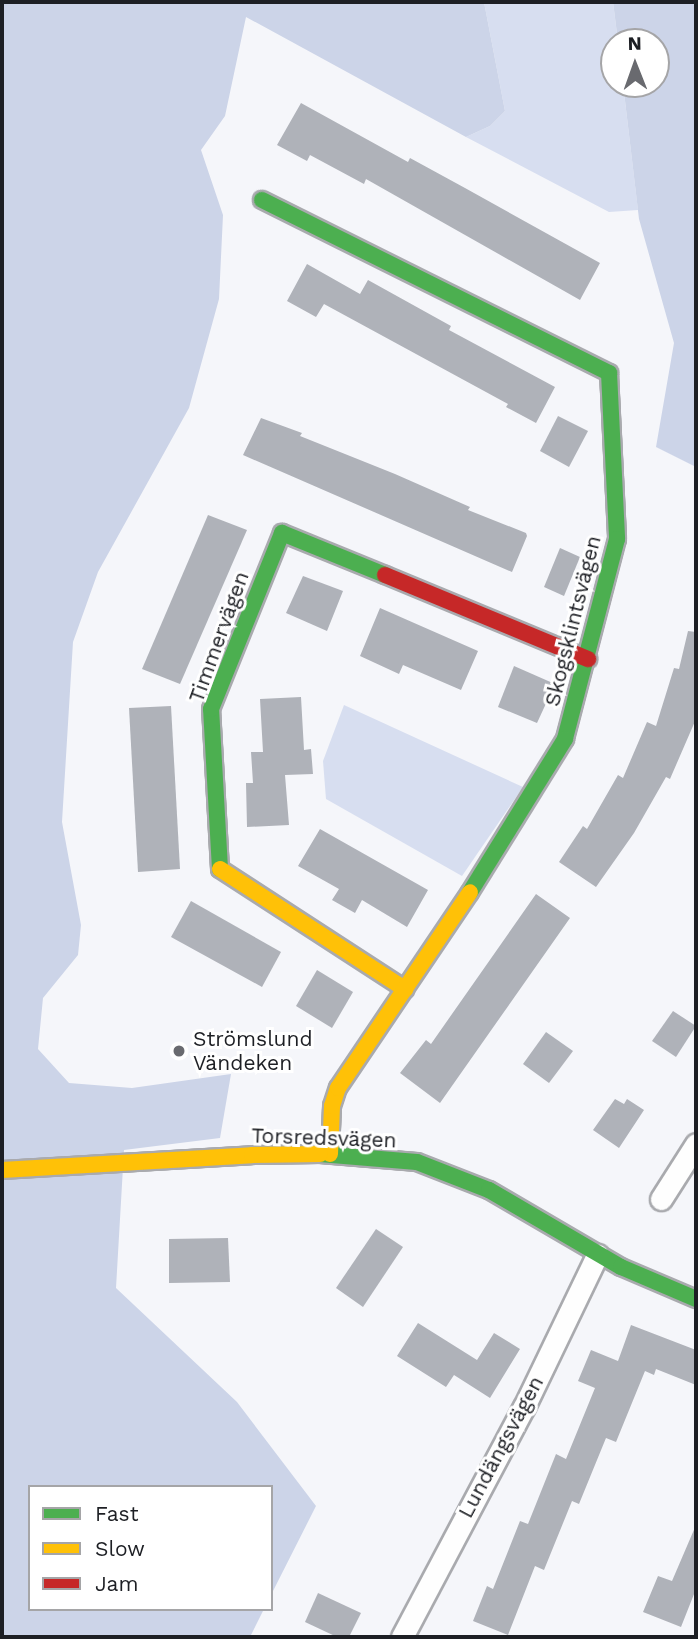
<!DOCTYPE html>
<html>
<head>
<meta charset="utf-8">
<style>
	body { margin:0 }
	#map { position:relative; width:698px; height:1639px; overflow:hidden; background:#f5f6fa; font-family:"Work Sans",sans-serif }
	div>[style] { position:absolute }
	.green>* { inset:0; background:#d7def0 }
	.forest>* { inset:0; background:#ccd4e8 }
	.building>* { inset:0; background:#afb2b9 }
	.roads { filter:drop-shadow(2px 0 #a9aaae) drop-shadow(-2px 0 #a9aaae) drop-shadow(0 2px #a9aaae) drop-shadow(0 -2px #a9aaae) }
	.street>* { height:21px; margin:-10.5px; padding:0 10.5px; transform-origin:10.5px; border-radius:10.5px; background:#fefefe }
	.fast>* { height:16px; margin:-8px; padding:0 8px; transform-origin:8px; border-radius:8px; background:#4caf50 }
	.slow>* { height:16px; margin:-8px; padding:0 8px; transform-origin:8px; border-radius:8px; background:#ffc107 }
	.jam>* { height:16px; margin:-8px; padding:0 8px; transform-origin:8px; border-radius:8px; background:#c62828 }
	.dots>* { width:19px; height:19px; translate:-50% -50%; box-sizing:border-box; border:4px solid #fff; border-radius:50% }
	span { translate:-50% -50%; white-space:nowrap; text-align:center; line-height:1.15; -webkit-text-stroke:6px #fff; paint-order:stroke }
	.street-label { font-size:21px; color:#1d1f24 }
	.poi-label { font-size:21px; color:#1d1f24 }
	.left { translate:0 -50%; text-align:left }
	.frame { position:absolute; inset:0; border:4px solid #1d1f24; pointer-events:none }
	.legend { position:absolute; left:28px; top:1485px; width:245px; height:126px; box-sizing:border-box; background:#fff; border:2px solid #a5a5a7; margin:0; padding:9px 12px; list-style:none; font-size:21px; color:#1d1f24 }
	.legend li { display:flex; align-items:center; gap:14px; height:35px }
	.legend b { width:35px; border:2px solid #a5a5a7 }
	.north { position:absolute; left:600px; top:28px; width:70px; height:70px; box-sizing:border-box; background:#fff; border:2px solid #a5a5a7; border-radius:50%; rotate:359deg; font-size:19px; font-weight:700; line-height:28px; text-align:center; color:#1d1f24 }
	.north::after { content:''; display:block; margin:auto; width:24px; height:32px; background:#696a6f; clip-path:polygon(50% 0,100% 100%,50% 72%,0 100%) }
</style>
</head>
<body>
<div id="map">
	<div class="green">
		<i style="clip-path:polygon(484px 2px,613px 2px,618px 42px,614px 42px,614px 84px,623px 84px,638px 210px,609px 212px,466px 137px,490px 126px,505px 111px)"></i>
		<i style="clip-path:polygon(344px 705px,523px 787px,462px 876px,326px 799px,323px 761px)"></i>
	</div>
	<div class="forest">
		<i style="clip-path:polygon(2px 2px,484px 2px,505px 111px,490px 126px,466px 137px,246px 17px,225px 116px,201px 150px,223px 215px,219px 299px,189px 408px,98px 572px,73px 642px,62px 822px,81px 925px,78px 955px,43px 998px,38px 1049px,69px 1083px,132px 1088px,231px 1074px,220px 1138px,124px 1150px,116px 1288px,237px 1402px,316px 1506px,271px 1595px,271px 1487px,30px 1487px,30px 1609px,264px 1609px,250px 1637px,2px 1637px)"></i>
		<i style="clip-path:polygon(613px 2px,696px 2px,696px 467px,656px 447px,674px 343px,639px 219px,623px 84px,656px 84px,656px 42px,618px 42px)"></i>
	</div>
	<div class="building">
		<i style="clip-path:polygon(301px 103px,408px 162px,410px 158px,465px 188px,600px 263px,580px 300px,366px 179px,364px 184px,310px 155px,307px 161px,277px 145px)"></i>
		<i style="clip-path:polygon(307px 264px,360px 294px,368px 280px,451px 326px,449px 330px,555px 387px,536px 423px,506px 407px,508px 404px,324px 304px,316px 317px,287px 301px)"></i>
		<i style="clip-path:polygon(558px 416px,588px 431px,569px 467px,540px 451px)"></i>
		<i style="clip-path:polygon(261px 418px,302px 433px,300px 436px,395px 474px,470px 507px,468px 510px,526px 533px,527px 536px,512px 572px,243px 455px)"></i>
		<i style="clip-path:polygon(208px 515px,247px 530px,180px 684px,142px 669px)"></i>
		<i style="clip-path:polygon(560px 548px,580px 557px,564px 596px,544px 587px)"></i>
		<i style="clip-path:polygon(303px 576px,343px 591px,327px 631px,286px 613px)"></i>
		<i style="clip-path:polygon(380px 608px,478px 651px,461px 690px,403px 665px,399px 674px,360px 656px)"></i>
		<i style="clip-path:polygon(688px 631px,696px 632px,696px 719px,670px 779px,666px 777px,634px 833px,596px 887px,559px 862px,583px 826px,587px 829px,618px 775px,623px 778px,647px 722px,656px 726px,674px 668px,679px 669px)"></i>
		<i style="clip-path:polygon(514px 666px,555px 684px,537px 723px,498px 707px)"></i>
		<i style="clip-path:polygon(301px 697px,304px 750px,311px 749px,313px 774px,285px 775px,289px 825px,247px 827px,246px 783px,253px 783px,251px 752px,263px 752px,260px 699px)"></i>
		<i style="clip-path:polygon(171px 706px,180px 869px,138px 872px,129px 708px)"></i>
		<i style="clip-path:polygon(320px 829px,428px 890px,407px 927px,362px 900px,355px 913px,332px 900px,339px 889px,298px 866px)"></i>
		<i style="clip-path:polygon(536px 894px,570px 918px,440px 1103px,400px 1073px,426px 1040px,431px 1044px)"></i>
		<i style="clip-path:polygon(191px 901px,281px 952px,262px 987px,171px 937px)"></i>
		<i style="clip-path:polygon(317px 970px,353px 992px,332px 1028px,296px 1006px)"></i>
		<i style="clip-path:polygon(673px 1011px,696px 1026px,676px 1057px,652px 1041px)"></i>
		<i style="clip-path:polygon(546px 1032px,573px 1051px,549px 1083px,523px 1064px)"></i>
		<i style="clip-path:polygon(615px 1099px,624px 1104px,627px 1099px,644px 1110px,619px 1148px,593px 1130px)"></i>
		<i style="clip-path:polygon(376px 1229px,403px 1247px,363px 1307px,336px 1288px)"></i>
		<i style="clip-path:polygon(228px 1238px,230px 1282px,169px 1283px,169px 1239px)"></i>
		<i style="clip-path:polygon(418px 1323px,477px 1360px,494px 1333px,520px 1349px,490px 1398px,454px 1375px,446px 1387px,397px 1356px)"></i>
		<i style="clip-path:polygon(631px 1325px,696px 1350px,696px 1385px,656px 1369px,654px 1375px,645px 1371px,616px 1442px,606px 1438px,579px 1504px,572px 1501px,544px 1570px,535px 1566px,508px 1635px,473px 1621px,487px 1586px,493px 1589px,520px 1521px,528px 1524px,556px 1454px,566px 1459px,595px 1388px,578px 1381px,591px 1350px,618px 1361px)"></i>
		<i style="clip-path:polygon(696px 1525px,696px 1589px,681px 1627px,643px 1612px,658px 1576px,672px 1581px)"></i>
		<i style="clip-path:polygon(318px 1593px,361px 1613px,349px 1637px,337px 1637px,305px 1622px)"></i>
	</div>
	<div class="roads">
		<div class="street">
			<i style="left:661px;top:1199px;width:65px;rotate:-57.5deg"></i>
			<i style="left:402px;top:1637px;width:260px;rotate:-62.1deg"></i>
			<i style="left:524px;top:1407px;width:169px;rotate:-64.3deg"></i>
		</div>
		<div class="fast">
			<i style="left:262px;top:200px;width:388px;rotate:26.5deg"></i>
			<i style="left:609px;top:373px;width:166px;rotate:87.2deg"></i>
			<i style="left:617px;top:539px;width:207px;rotate:104.6deg"></i>
			<i style="left:565px;top:739px;width:180px;rotate:121.8deg"></i>
			<i style="left:220px;top:869px;width:160px;rotate:-93.2deg"></i>
			<i style="left:211px;top:709px;width:190px;rotate:-68deg"></i>
			<i style="left:282px;top:533px;width:111px;rotate:22.2deg"></i>
			<i style="left:320px;top:1154px;width:97px;rotate:4.7deg"></i>
			<i style="left:417px;top:1162px;width:77px;rotate:21.3deg"></i>
			<i style="left:489px;top:1190px;width:153px;rotate:30.3deg"></i>
			<i style="left:621px;top:1267px;width:82px;rotate:23.1deg"></i>
		</div>
		<div class="slow">
			<i style="left:220px;top:869px;width:221px;rotate:33deg"></i>
			<i style="left:330px;top:1154px;width:48px;rotate:-87.6deg"></i>
			<i style="left:332px;top:1106px;width:19px;rotate:-72deg"></i>
			<i style="left:338px;top:1088px;width:236px;rotate:-56deg"></i>
			<i style="left:2px;top:1170px;width:250px;rotate:-3.4deg"></i>
			<i style="left:252px;top:1155px;width:68px;rotate:-0.8deg"></i>
		</div>
		<div class="jam">
			<i style="left:385px;top:575px;width:220px;rotate:22.5deg"></i>
		</div>
	</div>
	<div class="dots">
		<i style="left:179px;top:1051px;background:#696a6f"></i>
	</div>
	<div class="street-label">
		<span style="left:573px;top:621px;rotate:-76deg">Skogsklintsvägen</span>
		<span style="left:219px;top:637px;rotate:-70deg">Timmervägen</span>
		<span style="left:324px;top:1138px;rotate:2deg">Torsredsvägen</span>
		<span style="left:501px;top:1447px;rotate:-62deg">Lundängsvägen</span>
	</div>
	<div class="poi-label">
		<span class="left" style="left:193px;top:1051px">Strömslund<br>Vändeken</span>
	</div>
	<div class="frame"></div>
	<ul class="legend">
	<li><b style="height:9px;background:#4caf50"></b>Fast</li>
	<li><b style="height:9px;background:#ffc107"></b>Slow</li>
	<li><b style="height:9px;background:#c62828"></b>Jam</li>
	</ul>
	<div class="north">N</div>
</div>
</body>
</html>
